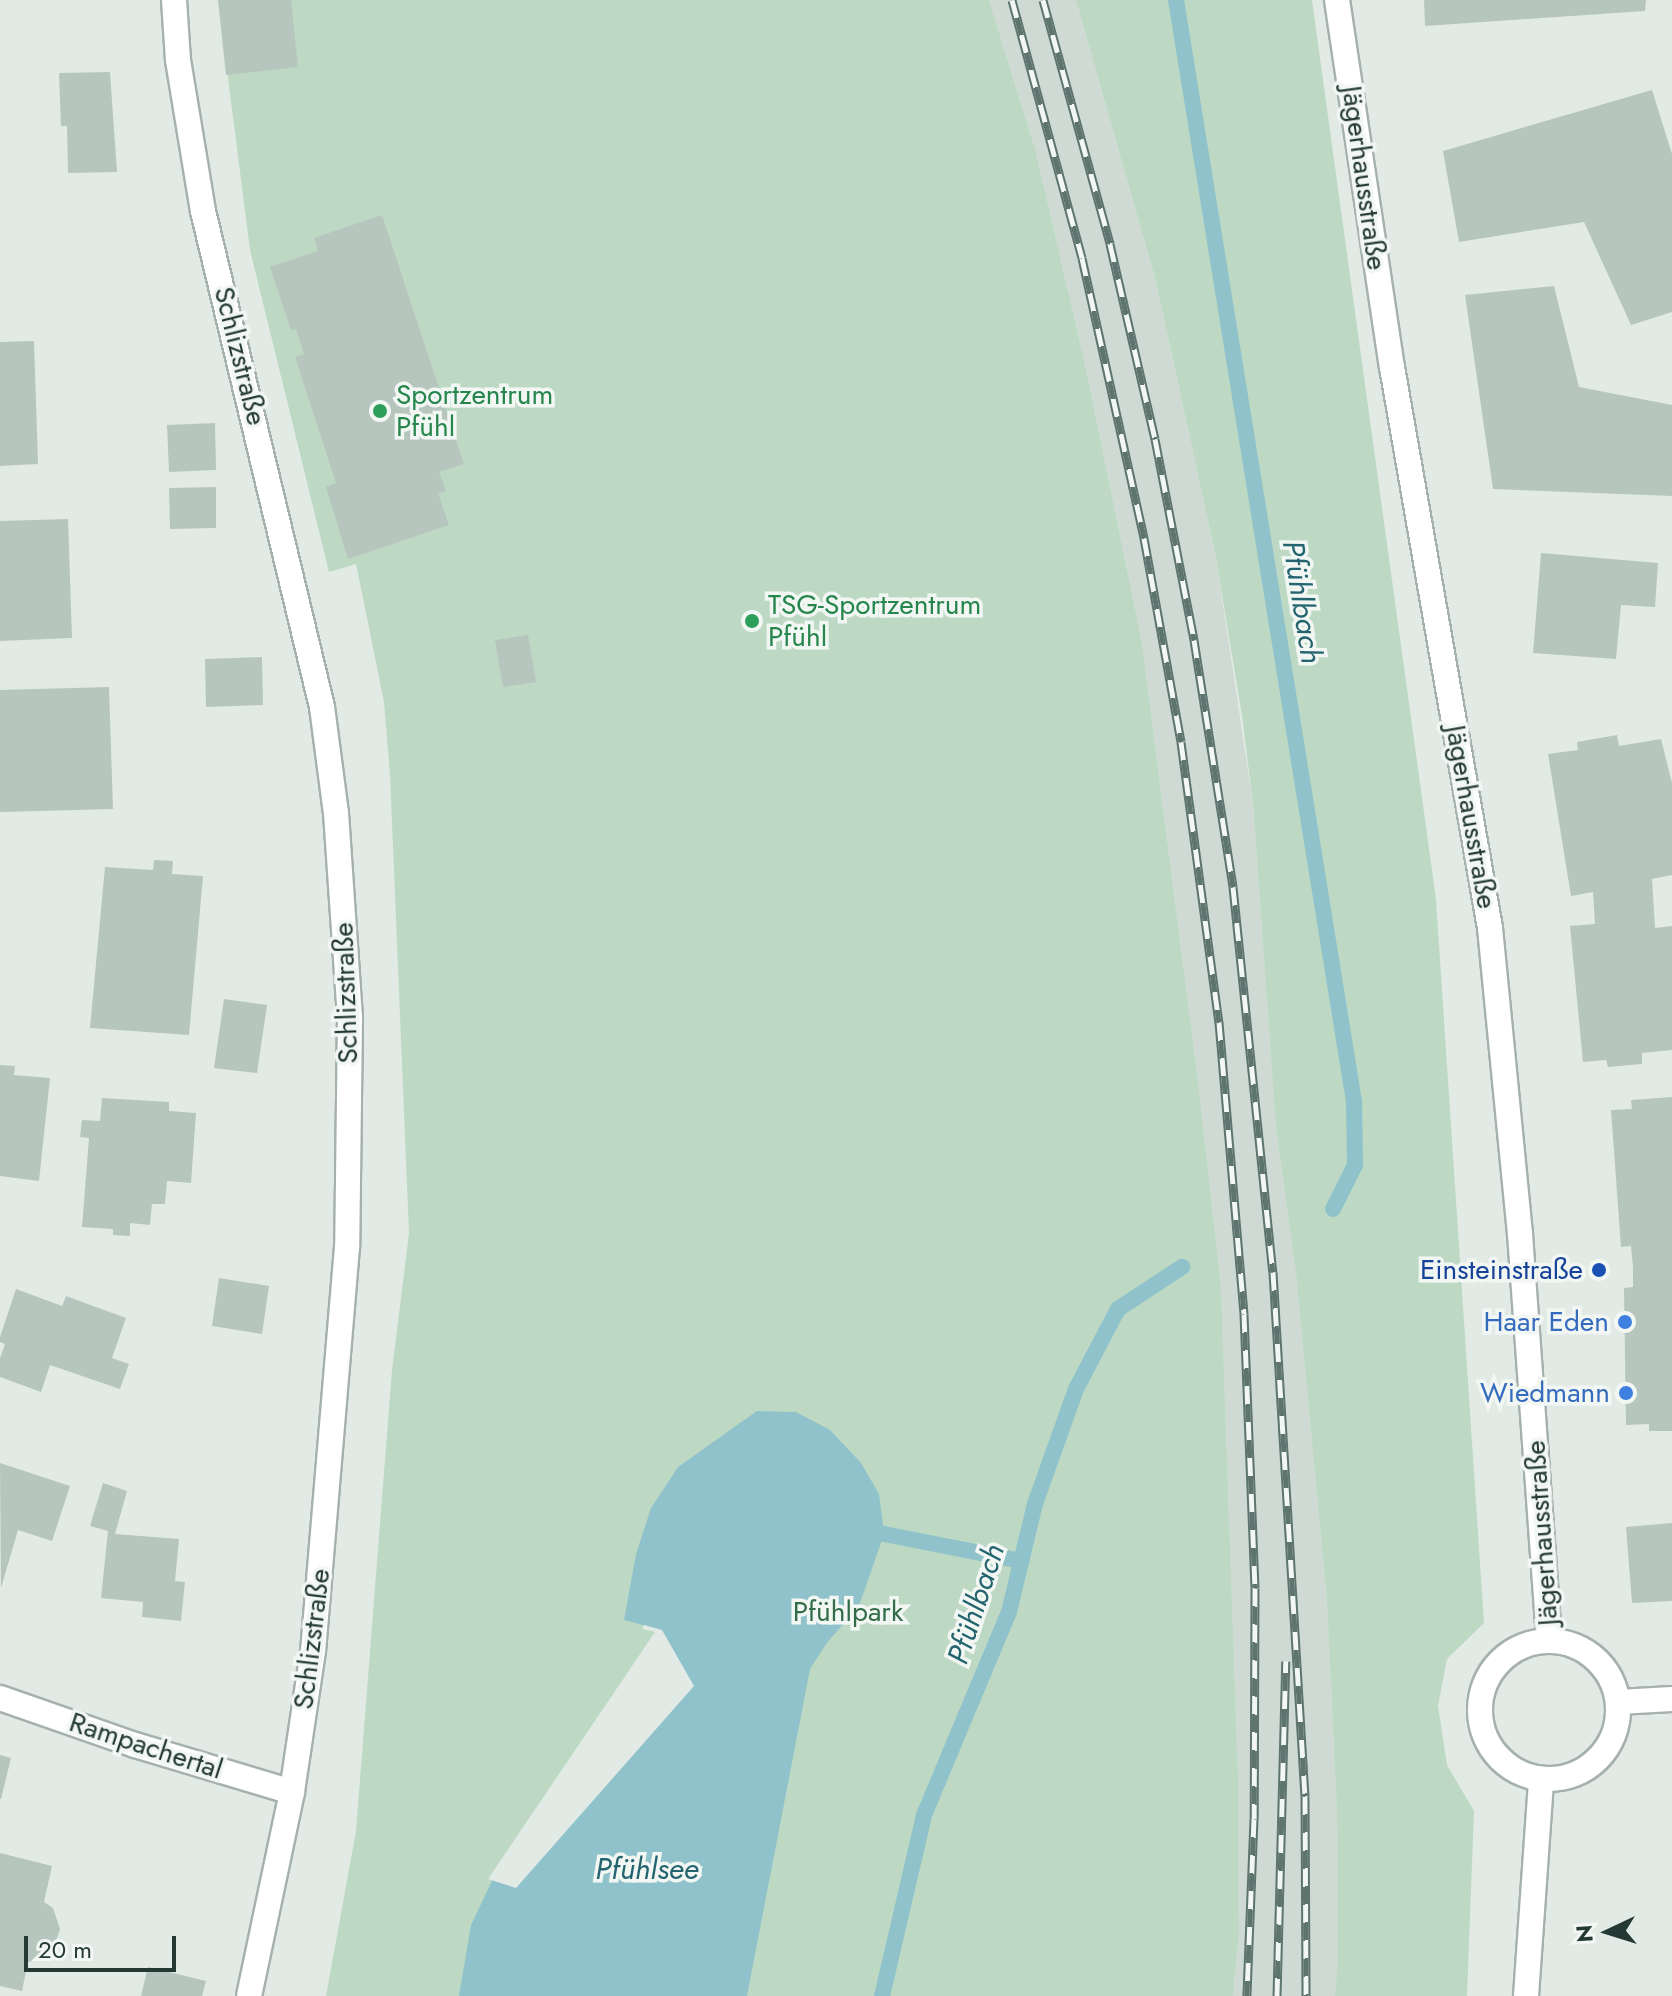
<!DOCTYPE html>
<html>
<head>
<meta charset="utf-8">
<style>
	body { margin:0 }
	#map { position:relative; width:1672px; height:1996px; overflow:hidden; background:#e2eae6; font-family:Jost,sans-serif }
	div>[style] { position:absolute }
	.built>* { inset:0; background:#d0dad5 }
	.green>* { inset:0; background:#bdd9c4 }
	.water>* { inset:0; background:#8fc2ca }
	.pier>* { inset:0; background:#e2eae6 }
	.stream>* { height:16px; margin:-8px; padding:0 8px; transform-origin:8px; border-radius:8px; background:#8fc2ca }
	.building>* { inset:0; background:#b7c5bf }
	.roads { filter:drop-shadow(2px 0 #a5b1ad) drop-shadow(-2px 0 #a5b1ad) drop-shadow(0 2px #a5b1ad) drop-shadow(0 -2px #a5b1ad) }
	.minor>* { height:24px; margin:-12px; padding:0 12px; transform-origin:12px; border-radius:12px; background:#fff }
	.tertiary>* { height:24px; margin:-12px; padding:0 12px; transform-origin:12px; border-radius:12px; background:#fff }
	.tertiary>.ring { margin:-12px; padding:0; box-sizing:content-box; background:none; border:24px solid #fff; border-radius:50% }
	.rail>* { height:9px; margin-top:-4.5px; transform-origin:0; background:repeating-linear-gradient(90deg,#f2f7f4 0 18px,#5e756f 0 36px); box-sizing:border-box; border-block:2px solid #5e756f }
	.dots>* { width:22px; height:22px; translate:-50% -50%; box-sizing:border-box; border:4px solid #f2f7f4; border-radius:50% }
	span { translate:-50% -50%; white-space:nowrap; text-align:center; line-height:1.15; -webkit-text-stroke:7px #f2f7f4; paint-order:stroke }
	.street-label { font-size:28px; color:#243933 }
	.leisure-label { font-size:28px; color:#27864d }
	.left { translate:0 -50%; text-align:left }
	.transit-label { font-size:28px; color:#164399 }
	.right { translate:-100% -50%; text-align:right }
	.shop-label { font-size:28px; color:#366cbe }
	.park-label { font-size:28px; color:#326c48 }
	.water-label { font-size:30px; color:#24646f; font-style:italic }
	.north { position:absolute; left:1568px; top:1892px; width:80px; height:80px; -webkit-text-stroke:6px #f2f7f4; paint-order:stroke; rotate:266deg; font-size:22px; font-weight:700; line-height:32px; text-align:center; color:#243933 }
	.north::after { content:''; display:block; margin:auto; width:28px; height:36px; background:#243933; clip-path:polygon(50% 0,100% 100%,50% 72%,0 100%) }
	.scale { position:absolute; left:24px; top:1936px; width:152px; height:36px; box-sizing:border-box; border:4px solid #243933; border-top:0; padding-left:10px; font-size:24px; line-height:28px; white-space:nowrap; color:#243933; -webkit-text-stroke:6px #f2f7f4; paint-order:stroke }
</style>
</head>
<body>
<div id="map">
	<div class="built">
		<i style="clip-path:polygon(989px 0,1076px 0,1156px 282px,1216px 558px,1253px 804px,1276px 1129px,1296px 1272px,1327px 1602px,1337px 1814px,1338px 1955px,1335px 1996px,1233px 1996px,1239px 1933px,1238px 1774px,1221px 1285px,1197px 1073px,1142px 643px,1087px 373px,1036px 152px)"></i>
	</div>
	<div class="green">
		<i style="clip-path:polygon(218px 0,989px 0,1036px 152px,1087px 373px,1142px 643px,1197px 1073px,1221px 1285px,1238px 1774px,1239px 1933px,1233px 1996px,326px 1996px,356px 1831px,392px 1370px,409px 1233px,390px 775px,384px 702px,356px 564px,329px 572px,250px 250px)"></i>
		<i style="clip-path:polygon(1076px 0,1312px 0,1436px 899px,1484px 1623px,1447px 1659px,1438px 1706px,1447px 1765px,1474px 1811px,1467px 1996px,1335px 1996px,1338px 1955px,1337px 1814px,1327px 1602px,1296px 1273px,1276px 1129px,1253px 804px,1242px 716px,1216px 558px,1156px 282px)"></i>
	</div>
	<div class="water">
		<i style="clip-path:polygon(757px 1411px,796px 1412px,830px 1430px,861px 1463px,879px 1494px,884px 1534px,859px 1606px,826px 1644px,810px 1669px,747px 1996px,459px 1996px,471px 1925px,492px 1881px,661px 1630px,624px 1620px,636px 1554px,651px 1508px,678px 1467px)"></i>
	</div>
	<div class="pier">
		<i style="clip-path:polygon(644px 1625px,662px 1630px,694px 1686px,516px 1888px,488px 1879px,655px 1632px,642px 1629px)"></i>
	</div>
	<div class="stream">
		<i style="left:1176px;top:0;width:1115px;rotate:80.82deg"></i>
		<i style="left:1354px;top:1101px;width:64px;rotate:89.1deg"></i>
		<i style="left:1355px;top:1165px;width:49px;rotate:116.6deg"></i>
		<i style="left:884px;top:1534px;width:140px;rotate:11.1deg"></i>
		<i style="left:882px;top:1996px;width:186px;rotate:-76.9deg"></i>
		<i style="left:924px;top:1815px;width:220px;rotate:-67.3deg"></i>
		<i style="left:1009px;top:1612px;width:111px;rotate:-76.5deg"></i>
		<i style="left:1035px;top:1504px;width:122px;rotate:-70.4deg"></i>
		<i style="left:1076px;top:1389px;width:90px;rotate:-62.3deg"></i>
		<i style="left:1118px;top:1309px;width:77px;rotate:-33.3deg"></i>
	</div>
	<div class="building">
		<i style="clip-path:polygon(218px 0,291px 0,298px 67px,226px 75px)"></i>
		<i style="clip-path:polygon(1424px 0,1646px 0,1645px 11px,1425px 26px)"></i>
		<i style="clip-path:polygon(110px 72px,117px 172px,68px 173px,67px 126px,61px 126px,59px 73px)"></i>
		<i style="clip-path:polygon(1652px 90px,1672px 154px,1672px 312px,1631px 325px,1584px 222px,1459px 242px,1443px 151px)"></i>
		<i style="clip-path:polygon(382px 215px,464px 464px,439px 472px,446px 491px,438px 493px,449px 525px,348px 559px,326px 487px,336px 483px,295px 357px,304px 354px,296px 329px,291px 330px,270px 267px,318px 251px,314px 238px)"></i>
		<i style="clip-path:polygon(1554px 286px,1579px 387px,1672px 405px,1672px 496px,1493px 489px,1465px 295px)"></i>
		<i style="clip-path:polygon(34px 341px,38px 464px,0 466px,0 342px)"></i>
		<i style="clip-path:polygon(215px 423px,216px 470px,169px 472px,167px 425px)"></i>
		<i style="clip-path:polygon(216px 487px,216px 528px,170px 529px,169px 488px)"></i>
		<i style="clip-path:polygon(68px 519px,72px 638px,0 641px,0 521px)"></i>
		<i style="clip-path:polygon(1541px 553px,1658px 563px,1655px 607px,1621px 605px,1616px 659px,1533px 653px)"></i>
		<i style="clip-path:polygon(528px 635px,536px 682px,503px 687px,495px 640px)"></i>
		<i style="clip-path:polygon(262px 657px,263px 705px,206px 707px,205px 659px)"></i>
		<i style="clip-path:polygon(109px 687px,113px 809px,0 812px,0 690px)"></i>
		<i style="clip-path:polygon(1617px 735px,1619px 746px,1661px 739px,1672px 783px,1672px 875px,1652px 879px,1655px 928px,1672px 926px,1672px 1050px,1642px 1053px,1642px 1064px,1608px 1067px,1606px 1060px,1583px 1062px,1570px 926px,1595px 924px,1593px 892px,1571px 896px,1548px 754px,1578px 750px,1577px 742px)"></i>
		<i style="clip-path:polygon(154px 860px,173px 861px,172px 874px,203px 876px,189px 1035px,90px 1028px,105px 867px,153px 870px)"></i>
		<i style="clip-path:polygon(224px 999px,267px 1005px,257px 1073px,214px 1068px)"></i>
		<i style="clip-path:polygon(0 1065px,15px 1066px,14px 1075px,50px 1078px,39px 1181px,0 1176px)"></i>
		<i style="clip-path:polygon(1672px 1097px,1672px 1431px,1649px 1431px,1649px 1424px,1626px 1425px,1624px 1288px,1633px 1287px,1633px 1267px,1631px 1246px,1621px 1247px,1611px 1110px,1632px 1109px,1631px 1100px)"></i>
		<i style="clip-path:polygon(102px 1098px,169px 1102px,169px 1111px,196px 1113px,191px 1183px,167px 1181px,165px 1204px,152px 1204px,150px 1225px,130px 1223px,130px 1236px,113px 1235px,113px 1229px,82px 1227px,89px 1138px,80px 1137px,82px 1120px,100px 1121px)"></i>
		<i style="clip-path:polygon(219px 1278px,269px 1286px,262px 1334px,212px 1326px)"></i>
		<i style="clip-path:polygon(16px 1289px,62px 1306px,66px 1296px,126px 1318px,112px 1358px,129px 1364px,120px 1389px,50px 1365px,41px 1392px,0 1377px,0 1358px,5px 1344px,0 1342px,0 1337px)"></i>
		<i style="clip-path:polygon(0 1463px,70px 1486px,52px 1541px,18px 1530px,1px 1588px)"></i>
		<i style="clip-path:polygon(103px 1483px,127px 1491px,115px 1534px,179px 1539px,175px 1581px,185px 1582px,181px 1621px,142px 1617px,143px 1602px,101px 1598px,108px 1531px,90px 1526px)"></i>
		<i style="clip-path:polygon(1672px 1523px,1672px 1601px,1632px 1603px,1626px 1527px)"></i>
		<i style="clip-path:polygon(0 1755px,11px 1758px,1px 1799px,0 1799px)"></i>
		<i style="clip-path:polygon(0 1853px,52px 1866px,44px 1902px,53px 1908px,60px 1929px,53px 1950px,45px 1958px,28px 1962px,22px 1991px,0 1986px)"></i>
		<i style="clip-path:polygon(148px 1967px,206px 1981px,202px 1996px,141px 1996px)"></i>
	</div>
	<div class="roads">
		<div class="minor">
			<i style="left:174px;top:0;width:60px;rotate:86.2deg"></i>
			<i style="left:178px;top:60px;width:153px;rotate:80.6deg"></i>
			<i style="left:203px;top:211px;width:510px;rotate:76.51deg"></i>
			<i style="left:322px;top:707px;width:107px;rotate:82.5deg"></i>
			<i style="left:336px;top:813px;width:204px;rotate:86.1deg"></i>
			<i style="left:350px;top:1017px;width:230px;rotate:90.7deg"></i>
			<i style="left:347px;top:1247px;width:405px;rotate:94.8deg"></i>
			<i style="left:313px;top:1651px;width:143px;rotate:98.5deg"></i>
			<i style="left:292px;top:1792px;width:208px;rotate:101.9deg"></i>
			<i style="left:0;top:1698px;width:143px;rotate:19.2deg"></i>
			<i style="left:135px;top:1745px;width:164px;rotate:16.7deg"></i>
		</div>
		<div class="tertiary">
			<i style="left:1337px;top:0;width:371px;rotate:81.5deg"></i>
			<i style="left:1392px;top:367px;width:569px;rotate:80.09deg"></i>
			<i style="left:1490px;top:928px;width:307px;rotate:84.4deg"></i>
			<i style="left:1520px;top:1234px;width:407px;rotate:85.9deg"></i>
			<i class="ring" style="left:1480px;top:1641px;width:114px;height:114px"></i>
			<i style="left:1618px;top:1702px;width:54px;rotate:-3.2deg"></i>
			<i style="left:1526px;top:1996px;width:218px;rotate:-86deg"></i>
		</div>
	</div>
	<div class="rail">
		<i style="left:1012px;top:0;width:267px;rotate:74.8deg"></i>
		<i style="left:1082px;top:258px;width:287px;rotate:77.5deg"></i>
		<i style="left:1144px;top:538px;width:207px;rotate:79.7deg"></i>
		<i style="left:1181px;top:742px;width:283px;rotate:82.3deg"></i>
		<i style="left:1219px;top:1022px;width:293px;rotate:85.1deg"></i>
		<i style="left:1244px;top:1314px;width:274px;rotate:87.7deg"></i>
		<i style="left:1255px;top:1588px;width:231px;rotate:90.2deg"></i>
		<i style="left:1254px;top:1819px;width:177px;rotate:92.3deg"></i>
		<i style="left:1043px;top:0;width:253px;rotate:74.6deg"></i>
		<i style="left:1110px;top:244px;width:200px;rotate:77deg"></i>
		<i style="left:1155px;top:439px;width:205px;rotate:79deg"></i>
		<i style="left:1194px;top:640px;width:250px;rotate:81deg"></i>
		<i style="left:1233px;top:887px;width:387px;rotate:84.1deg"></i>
		<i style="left:1273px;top:1272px;width:525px;rotate:86.51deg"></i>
		<i style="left:1305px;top:1796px;width:200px;rotate:89.7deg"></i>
		<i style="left:1277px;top:1996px;width:335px;rotate:-88.5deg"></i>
	</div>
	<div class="dots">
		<i style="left:380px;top:411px;background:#2e9e5b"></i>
		<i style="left:752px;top:621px;background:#2e9e5b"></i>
		<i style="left:1599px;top:1270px;background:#1a4fb4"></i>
		<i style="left:1625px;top:1322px;background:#3f7fe0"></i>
		<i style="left:1626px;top:1393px;background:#3f7fe0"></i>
	</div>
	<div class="street-label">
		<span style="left:1364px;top:178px;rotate:82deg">Jägerhausstraße</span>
		<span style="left:240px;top:356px;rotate:76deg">Schlizstraße</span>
		<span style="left:1471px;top:817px;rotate:80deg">Jägerhausstraße</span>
		<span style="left:346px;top:993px;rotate:-92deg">Schlizstraße</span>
		<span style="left:1542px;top:1533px;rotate:-94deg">Jägerhausstraße</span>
		<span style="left:312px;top:1639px;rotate:-83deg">Schlizstraße</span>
		<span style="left:146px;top:1746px;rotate:18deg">Rampachertal</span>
	</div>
	<div class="leisure-label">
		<span class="left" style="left:396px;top:411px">Sportzentrum<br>Pfühl</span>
		<span class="left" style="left:768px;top:621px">TSG-Sportzentrum<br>Pfühl</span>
	</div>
	<div class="transit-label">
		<span class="right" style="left:1583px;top:1270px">Einsteinstraße</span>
	</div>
	<div class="shop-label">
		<span class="right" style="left:1609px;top:1322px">Haar Eden</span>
		<span class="right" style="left:1610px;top:1393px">Wiedmann</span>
	</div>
	<div class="park-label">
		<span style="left:848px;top:1612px">Pfühlpark</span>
	</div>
	<div class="water-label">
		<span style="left:1302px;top:602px;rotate:81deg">Pfühlbach</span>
		<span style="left:976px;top:1604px;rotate:-72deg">Pfühlbach</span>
		<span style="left:647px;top:1869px">Pfühlsee</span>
	</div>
	<div class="north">N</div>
	<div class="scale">20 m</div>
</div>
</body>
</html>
